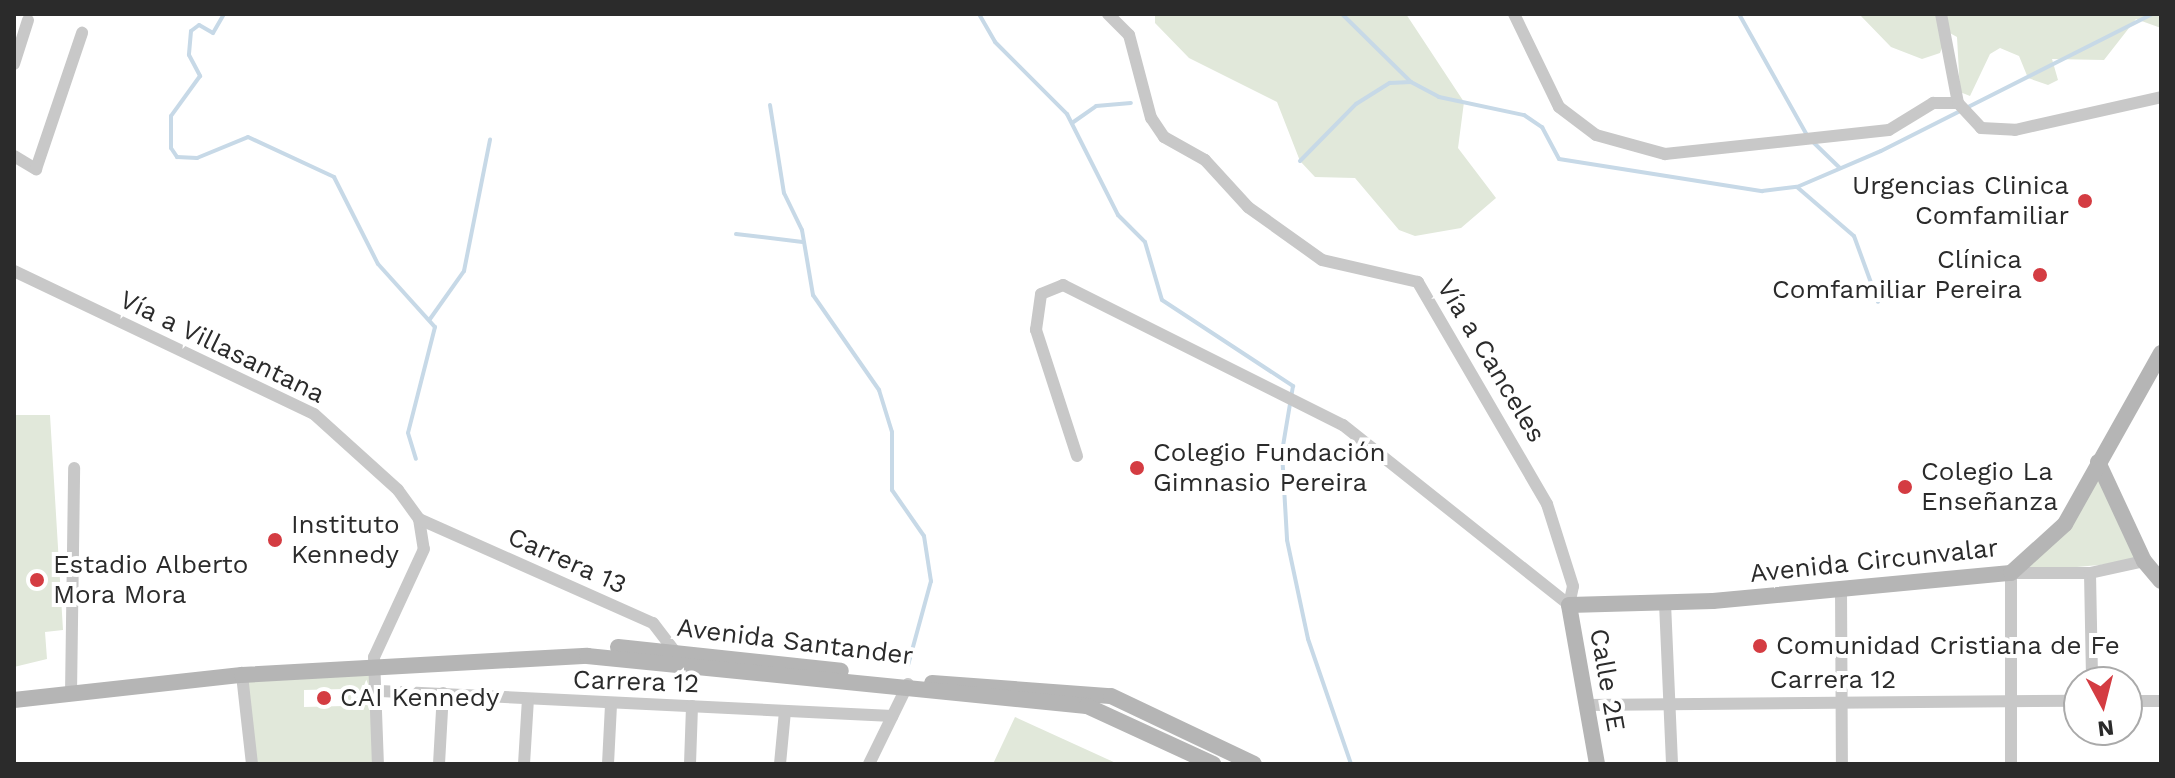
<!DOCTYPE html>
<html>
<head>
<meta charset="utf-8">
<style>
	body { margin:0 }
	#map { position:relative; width:2175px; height:778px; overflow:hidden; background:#fff; font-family:"Work Sans",sans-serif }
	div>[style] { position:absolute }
	.green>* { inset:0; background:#e1e8da }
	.stream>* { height:4px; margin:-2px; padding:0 2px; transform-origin:2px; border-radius:2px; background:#c7d9e7 }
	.street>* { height:12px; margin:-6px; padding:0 6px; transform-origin:6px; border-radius:6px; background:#c8c8c8 }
	.secondary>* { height:16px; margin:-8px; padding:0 8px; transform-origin:8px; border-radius:8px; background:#b5b5b5 }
	.dots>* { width:22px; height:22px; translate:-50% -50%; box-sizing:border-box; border:4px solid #fff; border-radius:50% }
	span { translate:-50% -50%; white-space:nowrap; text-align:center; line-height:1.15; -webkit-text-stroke:8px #fff; paint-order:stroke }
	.poi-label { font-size:26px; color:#2b2b2b }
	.right { translate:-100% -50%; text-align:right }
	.left { translate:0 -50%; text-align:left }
	.street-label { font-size:26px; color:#2b2b2b }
	.frame { position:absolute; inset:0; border:16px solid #2b2b2b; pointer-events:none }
	.north { position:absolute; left:2063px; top:666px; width:80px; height:80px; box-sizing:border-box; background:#fff; border:2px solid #aaa; border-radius:50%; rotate:173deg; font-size:22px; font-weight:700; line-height:32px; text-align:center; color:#2b2b2b }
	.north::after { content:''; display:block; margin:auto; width:28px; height:36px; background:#d43c42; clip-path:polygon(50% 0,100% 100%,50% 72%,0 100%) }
</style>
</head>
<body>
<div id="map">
	<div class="green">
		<i style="clip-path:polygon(1155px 14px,1406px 14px,1464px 102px,1458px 148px,1496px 198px,1461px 228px,1415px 236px,1399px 230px,1355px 178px,1315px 177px,1300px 161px,1277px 102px,1189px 58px,1155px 23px)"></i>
		<i style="clip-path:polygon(1859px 14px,2161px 14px,2161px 28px,2136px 19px,2104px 60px,2052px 59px,2058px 80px,2048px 85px,2028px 78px,2019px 56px,2000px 48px,1990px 54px,1970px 96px,1960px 92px,1957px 37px,1948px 32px,1940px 53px,1922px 59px,1891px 47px)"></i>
		<i style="clip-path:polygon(14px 415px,50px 415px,63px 630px,45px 632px,47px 659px,14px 667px)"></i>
		<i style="clip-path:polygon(2098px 462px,2144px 561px,2011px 573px,2047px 542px)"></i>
		<i style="clip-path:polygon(evenodd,375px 666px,378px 764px,252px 764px,242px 675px,375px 666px,343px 689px,344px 706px,304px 707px,304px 690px,343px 689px)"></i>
		<i style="clip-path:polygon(1015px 717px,1118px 764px,993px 764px)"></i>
	</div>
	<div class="stream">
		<i style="left:224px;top:14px;width:22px;rotate:120deg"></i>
		<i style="left:213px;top:33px;width:16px;rotate:-150deg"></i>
		<i style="left:199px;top:25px;width:10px;rotate:143deg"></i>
		<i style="left:191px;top:31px;width:24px;rotate:95deg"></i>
		<i style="left:189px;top:55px;width:24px;rotate:62deg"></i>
		<i style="left:200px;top:76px;width:49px;rotate:125.9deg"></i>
		<i style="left:171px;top:116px;width:32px;rotate:90deg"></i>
		<i style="left:171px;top:148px;width:11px;rotate:56deg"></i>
		<i style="left:177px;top:157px;width:20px;rotate:3deg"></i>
		<i style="left:197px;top:158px;width:55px;rotate:-22.4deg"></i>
		<i style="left:248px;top:137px;width:95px;rotate:24.9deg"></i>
		<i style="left:334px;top:177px;width:97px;rotate:63.2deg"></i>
		<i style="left:378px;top:264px;width:85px;rotate:47.9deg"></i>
		<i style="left:435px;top:327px;width:109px;rotate:104.3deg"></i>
		<i style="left:408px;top:433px;width:27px;rotate:73deg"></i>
		<i style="left:979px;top:14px;width:32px;rotate:60deg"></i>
		<i style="left:995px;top:42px;width:102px;rotate:45deg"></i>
		<i style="left:1067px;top:114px;width:113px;rotate:63.2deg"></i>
		<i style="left:1118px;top:215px;width:38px;rotate:45deg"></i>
		<i style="left:1145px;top:242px;width:60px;rotate:73.7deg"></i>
		<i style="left:1162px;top:300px;width:157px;rotate:33.3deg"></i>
		<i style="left:1293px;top:386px;width:67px;rotate:99.5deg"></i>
		<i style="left:1282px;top:452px;width:88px;rotate:86.7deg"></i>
		<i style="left:1287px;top:540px;width:101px;rotate:78deg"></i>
		<i style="left:1308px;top:639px;width:132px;rotate:71deg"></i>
		<i style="left:1342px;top:14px;width:97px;rotate:44.6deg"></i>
		<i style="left:1411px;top:82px;width:32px;rotate:28deg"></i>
		<i style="left:1439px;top:97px;width:87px;rotate:12deg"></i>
		<i style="left:1524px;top:115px;width:22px;rotate:34deg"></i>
		<i style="left:1542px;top:127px;width:36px;rotate:62deg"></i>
		<i style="left:1559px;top:159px;width:206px;rotate:9deg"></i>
		<i style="left:1762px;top:191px;width:35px;rotate:-7deg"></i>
		<i style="left:1797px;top:187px;width:91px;rotate:-23.2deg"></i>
		<i style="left:1881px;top:151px;width:304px;rotate:-26.8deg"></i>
		<i style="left:1739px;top:14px;width:139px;rotate:60.7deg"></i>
		<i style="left:770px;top:105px;width:89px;rotate:81deg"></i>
		<i style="left:784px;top:193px;width:41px;rotate:64.1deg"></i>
		<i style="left:802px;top:230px;width:66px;rotate:80.4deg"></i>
		<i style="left:813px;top:295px;width:116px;rotate:55.2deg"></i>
		<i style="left:879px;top:390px;width:44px;rotate:72.8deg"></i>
		<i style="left:892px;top:432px;width:58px;rotate:90deg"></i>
		<i style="left:892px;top:490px;width:56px;rotate:55.2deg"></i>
		<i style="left:924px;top:536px;width:46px;rotate:81.2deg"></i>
		<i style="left:931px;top:581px;width:87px;rotate:105.3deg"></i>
		<i style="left:1072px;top:123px;width:29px;rotate:-35deg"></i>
		<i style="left:1096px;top:106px;width:35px;rotate:-5deg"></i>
		<i style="left:1813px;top:142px;width:37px;rotate:44deg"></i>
		<i style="left:1300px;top:161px;width:80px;rotate:-45.5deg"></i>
		<i style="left:1356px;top:104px;width:40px;rotate:-32deg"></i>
		<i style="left:1390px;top:83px;width:21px;rotate:-3deg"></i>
		<i style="left:1797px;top:187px;width:75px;rotate:40.7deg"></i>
		<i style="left:1854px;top:236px;width:70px;rotate:70deg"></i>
		<i style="left:736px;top:234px;width:67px;rotate:6.8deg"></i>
		<i style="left:430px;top:319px;width:59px;rotate:-54.7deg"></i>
		<i style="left:464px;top:271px;width:134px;rotate:-78.8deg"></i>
	</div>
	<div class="street">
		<i style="left:1514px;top:14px;width:103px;rotate:64.2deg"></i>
		<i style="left:1559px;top:107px;width:46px;rotate:37.1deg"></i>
		<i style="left:1596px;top:135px;width:72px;rotate:15.4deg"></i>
		<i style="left:1665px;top:154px;width:225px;rotate:-6.1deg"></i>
		<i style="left:1889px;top:130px;width:52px;rotate:-31.5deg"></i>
		<i style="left:1933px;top:103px;width:25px"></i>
		<i style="left:1941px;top:14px;width:91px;rotate:79.2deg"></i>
		<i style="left:1958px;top:103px;width:34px;rotate:47deg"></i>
		<i style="left:1981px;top:128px;width:34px;rotate:3deg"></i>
		<i style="left:2015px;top:130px;width:150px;rotate:-12.7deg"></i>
		<i style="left:14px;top:64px;width:46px;rotate:-72.3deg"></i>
		<i style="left:14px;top:156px;width:26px;rotate:31deg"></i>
		<i style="left:36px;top:169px;width:144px;rotate:-71.3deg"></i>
		<i style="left:14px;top:271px;width:332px;rotate:25.5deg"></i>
		<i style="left:314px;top:414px;width:113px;rotate:42.1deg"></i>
		<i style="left:398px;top:490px;width:36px;rotate:54deg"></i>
		<i style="left:419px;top:519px;width:30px;rotate:81deg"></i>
		<i style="left:424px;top:549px;width:119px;rotate:114.8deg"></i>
		<i style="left:374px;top:657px;width:107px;rotate:87.9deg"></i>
		<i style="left:1077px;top:456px;width:133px;rotate:-108deg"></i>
		<i style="left:1036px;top:330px;width:36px;rotate:-82deg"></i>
		<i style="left:1041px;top:294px;width:24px;rotate:-22deg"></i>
		<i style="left:1063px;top:285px;width:313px;rotate:26.6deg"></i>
		<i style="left:1343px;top:425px;width:289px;rotate:38.5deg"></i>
		<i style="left:1569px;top:605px;width:19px;rotate:-78deg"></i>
		<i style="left:1573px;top:586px;width:86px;rotate:-107.6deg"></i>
		<i style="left:1547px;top:504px;width:257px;rotate:-120.2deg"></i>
		<i style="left:1418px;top:282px;width:98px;rotate:-167.1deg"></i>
		<i style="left:1322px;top:260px;width:91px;rotate:-144.4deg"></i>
		<i style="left:1248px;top:207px;width:64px;rotate:-132.5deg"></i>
		<i style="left:1205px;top:160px;width:47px;rotate:-150.7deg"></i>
		<i style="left:1164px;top:137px;width:23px;rotate:-124deg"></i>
		<i style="left:1151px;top:118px;width:86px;rotate:-104.8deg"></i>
		<i style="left:1129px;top:35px;width:30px;rotate:-135deg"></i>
		<i style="left:419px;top:519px;width:256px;rotate:24deg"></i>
		<i style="left:653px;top:623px;width:43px;rotate:52.6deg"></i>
		<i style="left:2090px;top:573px;width:109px;rotate:88.9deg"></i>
		<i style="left:1841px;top:589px;width:175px;rotate:89.7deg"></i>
		<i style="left:1665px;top:603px;width:161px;rotate:87.5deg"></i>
		<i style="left:242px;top:675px;width:90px;rotate:83.6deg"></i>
		<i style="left:380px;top:691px;width:513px;rotate:2.8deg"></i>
		<i style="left:71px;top:694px;width:226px;rotate:-89.2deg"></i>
		<i style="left:2127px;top:701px;width:34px"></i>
		<i style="left:1586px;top:705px;width:493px;rotate:-0.5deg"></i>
		<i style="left:439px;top:764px;width:71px;rotate:-86.8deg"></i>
		<i style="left:524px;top:764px;width:65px;rotate:-86.5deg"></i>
		<i style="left:608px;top:764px;width:60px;rotate:-87.1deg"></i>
		<i style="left:690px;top:764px;width:58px;rotate:-88deg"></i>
		<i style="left:780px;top:764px;width:53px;rotate:-84.6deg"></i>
		<i style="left:869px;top:764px;width:89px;rotate:-64deg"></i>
		<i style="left:2011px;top:764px;width:191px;rotate:-90deg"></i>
		<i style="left:2011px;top:573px;width:79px"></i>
		<i style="left:2090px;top:573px;width:55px;rotate:-12.5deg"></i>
	</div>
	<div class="secondary">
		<i style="left:2098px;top:462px;width:109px;rotate:65.1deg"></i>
		<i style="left:2144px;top:561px;width:26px;rotate:50deg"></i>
		<i style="left:618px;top:647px;width:224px;rotate:6.1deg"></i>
		<i style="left:932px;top:683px;width:179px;rotate:4.2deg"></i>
		<i style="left:1111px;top:696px;width:158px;rotate:25.4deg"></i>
		<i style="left:14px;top:700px;width:229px;rotate:-6.3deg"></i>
		<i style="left:242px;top:675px;width:346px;rotate:-3.2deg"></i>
		<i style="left:587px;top:656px;width:502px;rotate:5.71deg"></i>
		<i style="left:1087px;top:706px;width:139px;rotate:24.7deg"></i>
		<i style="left:1597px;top:764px;width:161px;rotate:-100deg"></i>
		<i style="left:1569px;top:605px;width:144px;rotate:-1.6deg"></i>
		<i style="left:1713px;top:601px;width:299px;rotate:-5.4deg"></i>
		<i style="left:2011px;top:573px;width:73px;rotate:-42.2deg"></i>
		<i style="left:2065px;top:524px;width:196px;rotate:-60.7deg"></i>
	</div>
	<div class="dots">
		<i style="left:2085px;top:201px;background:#d43c42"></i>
		<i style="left:2040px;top:275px;background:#d43c42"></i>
		<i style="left:1137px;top:468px;background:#d43c42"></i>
		<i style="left:1905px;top:487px;background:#d43c42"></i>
		<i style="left:275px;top:540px;background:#d43c42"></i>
		<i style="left:37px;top:580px;background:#d43c42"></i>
		<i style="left:1760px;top:646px;background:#d43c42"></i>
		<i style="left:324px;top:698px;background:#d43c42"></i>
	</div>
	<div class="poi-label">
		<span class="right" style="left:2069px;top:201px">Urgencias Clinica<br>Comfamiliar</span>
		<span class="right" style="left:2022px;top:275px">Clínica<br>Comfamiliar Pereira</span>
		<span class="left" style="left:1153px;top:468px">Colegio Fundación<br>Gimnasio Pereira</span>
		<span class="left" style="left:1921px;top:487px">Colegio La<br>Enseñanza</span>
		<span class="left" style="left:291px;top:540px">Instituto<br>Kennedy</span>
		<span class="left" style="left:53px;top:580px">Estadio Alberto<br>Mora Mora</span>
		<span class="left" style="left:1776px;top:646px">Comunidad Cristiana de Fe</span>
		<span class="left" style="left:340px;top:698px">CAI Kennedy</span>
	</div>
	<div class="street-label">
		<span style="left:222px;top:347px;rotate:26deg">Vía a Villasantana</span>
		<span style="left:1491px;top:361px;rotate:59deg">Vía a Canceles</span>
		<span style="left:567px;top:561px;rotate:24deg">Carrera 13</span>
		<span style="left:1874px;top:561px;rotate:-6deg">Avenida Circunvalar</span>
		<span style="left:795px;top:642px;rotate:7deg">Avenida Santander</span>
		<span style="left:1607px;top:680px;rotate:80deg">Calle 2E</span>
		<span style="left:1833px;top:680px">Carrera 12</span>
		<span style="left:636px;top:682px;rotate:2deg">Carrera 12</span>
	</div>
	<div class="frame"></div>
	<div class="north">N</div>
</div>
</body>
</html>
